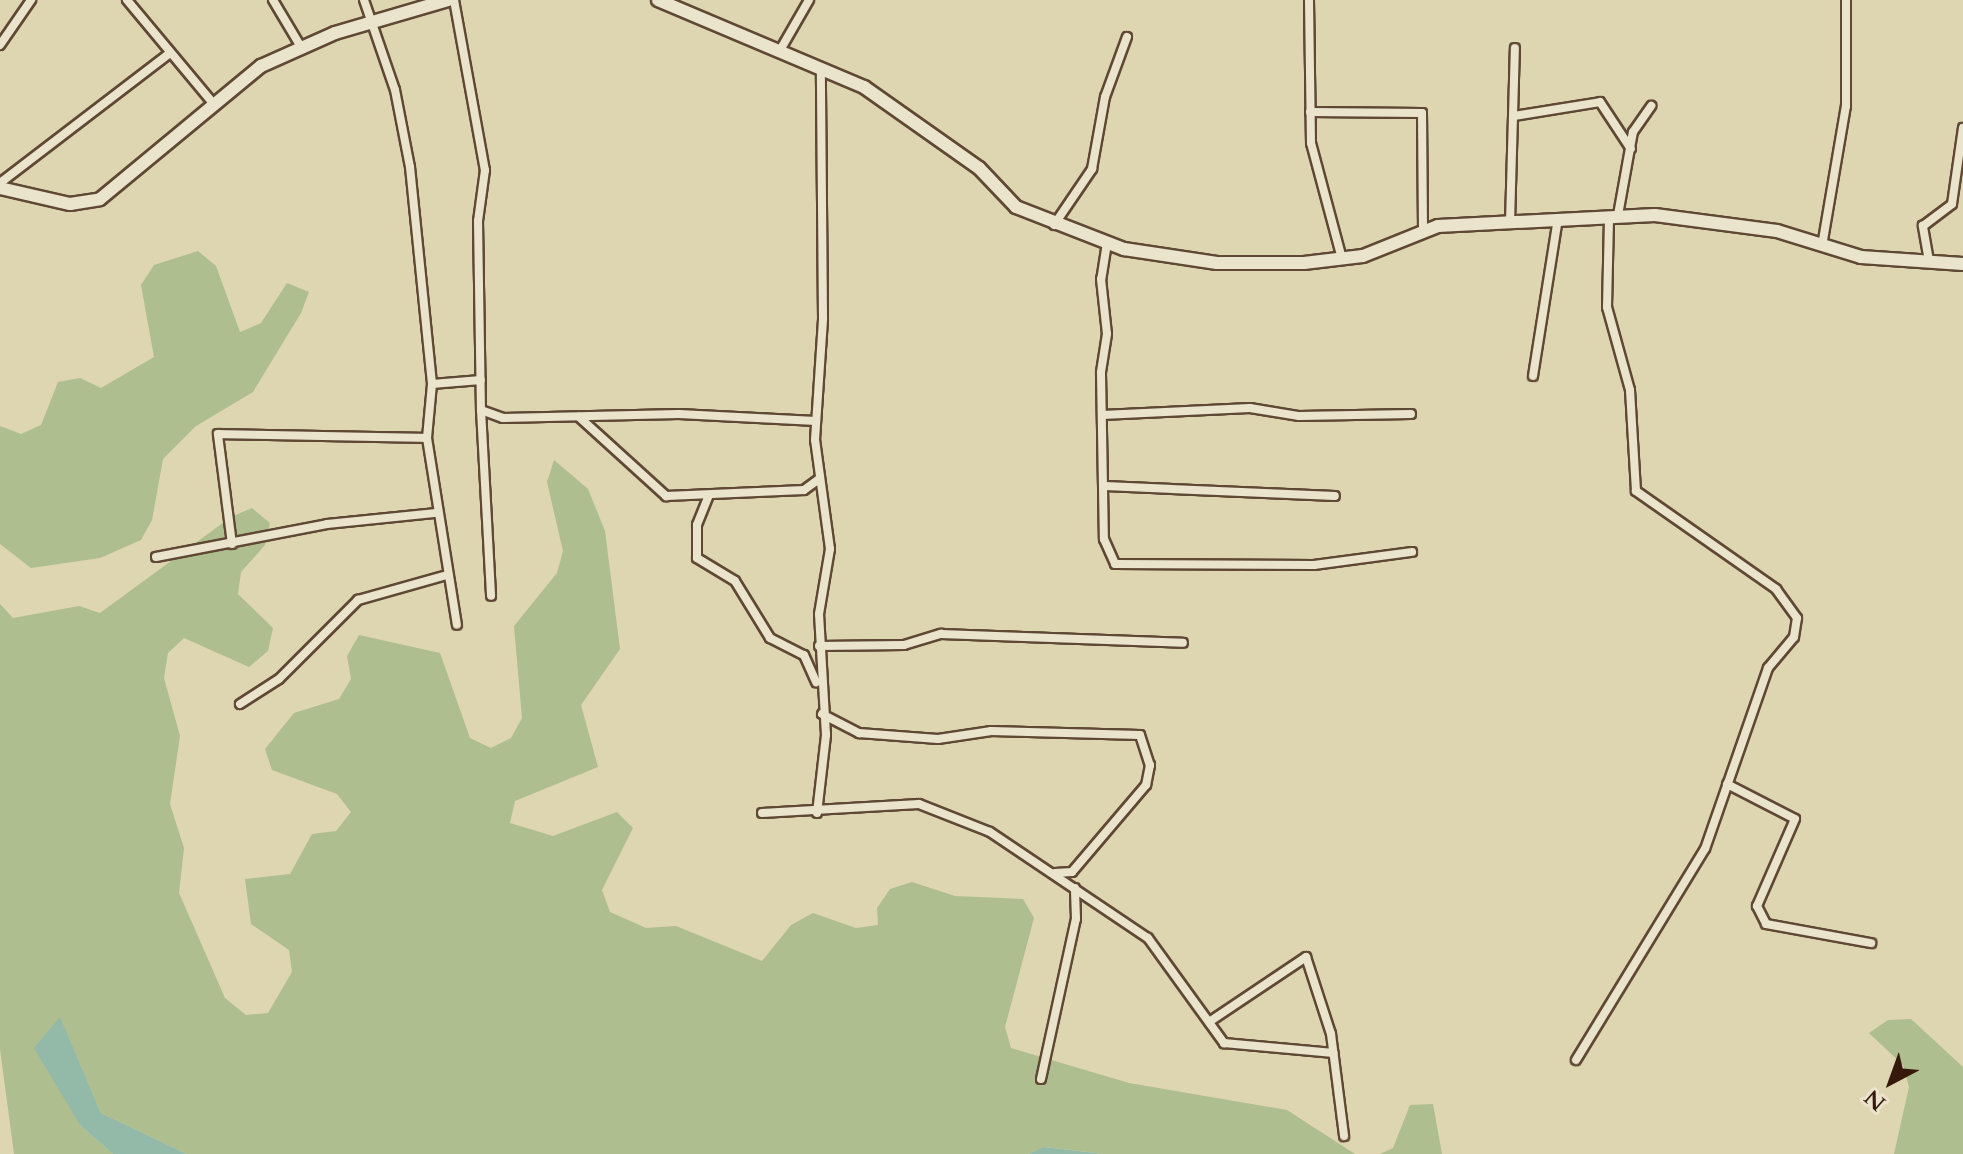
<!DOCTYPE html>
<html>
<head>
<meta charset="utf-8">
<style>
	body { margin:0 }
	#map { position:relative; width:1963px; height:1154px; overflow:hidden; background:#ded5b1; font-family:Cardo,serif }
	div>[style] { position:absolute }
	.green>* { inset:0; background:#aebe8e }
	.water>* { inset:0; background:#93b9a9 }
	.roads { filter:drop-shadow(2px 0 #5f4834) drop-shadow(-2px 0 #5f4834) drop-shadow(0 2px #5f4834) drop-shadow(0 -2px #5f4834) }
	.minor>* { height:8px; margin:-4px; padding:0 4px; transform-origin:4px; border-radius:4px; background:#eae4cc }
	.secondary>* { height:12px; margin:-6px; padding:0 6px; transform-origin:6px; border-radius:6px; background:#eae4cc }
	span { translate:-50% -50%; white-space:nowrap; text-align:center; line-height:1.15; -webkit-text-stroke:6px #eae4cc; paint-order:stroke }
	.north { position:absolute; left:1851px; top:1042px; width:80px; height:80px; -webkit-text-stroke:6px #eae4cc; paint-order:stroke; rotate:221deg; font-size:22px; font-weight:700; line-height:32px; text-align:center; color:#35190a }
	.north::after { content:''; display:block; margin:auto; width:28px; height:36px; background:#35190a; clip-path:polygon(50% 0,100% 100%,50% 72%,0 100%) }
</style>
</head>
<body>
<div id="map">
	<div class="green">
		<i style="clip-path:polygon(198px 251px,216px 266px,240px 332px,261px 323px,287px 283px,309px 292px,301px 313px,253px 392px,196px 426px,163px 459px,152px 520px,141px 540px,100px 558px,31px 568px,0 544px,0 426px,21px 434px,41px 425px,58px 382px,80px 378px,101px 388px,154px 357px,141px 285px,154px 265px)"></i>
		<i style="clip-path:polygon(554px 460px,588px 489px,605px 531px,620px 649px,581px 705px,598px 767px,515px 801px,510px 823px,553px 836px,617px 812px,633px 828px,602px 890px,610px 912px,646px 928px,676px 926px,762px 961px,791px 925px,813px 913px,856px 928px,878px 925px,877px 908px,890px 889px,912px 882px,955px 896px,1023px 899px,1034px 918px,1005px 1027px,1011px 1048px,1129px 1083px,1287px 1110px,1355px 1154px,1104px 1154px,1045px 1147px,1028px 1154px,187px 1154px,101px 1113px,60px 1018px,80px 1125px,113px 1154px,14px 1154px,0 1049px,0 604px,13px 618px,79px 606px,100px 613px,231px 517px,252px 508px,270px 523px,265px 545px,241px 572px,238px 594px,273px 628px,268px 651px,249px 667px,184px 638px,168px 653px,164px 678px,180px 736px,170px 804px,184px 848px,179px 893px,225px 998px,246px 1015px,268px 1013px,292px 972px,289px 950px,251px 924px,245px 879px,290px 874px,312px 834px,336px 831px,351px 812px,337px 794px,272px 770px,265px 749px,294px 713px,339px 699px,351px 679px,347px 656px,359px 635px,440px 653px,470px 738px,491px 748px,511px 738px,522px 718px,514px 626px,557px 573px,563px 551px,547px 482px)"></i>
		<i style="clip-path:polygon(1911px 1019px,1963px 1067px,1963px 1154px,1894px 1154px,1909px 1087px,1903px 1065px,1869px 1033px,1888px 1020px)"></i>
		<i style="clip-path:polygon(1433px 1104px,1442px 1154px,1380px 1154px,1393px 1148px,1410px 1105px)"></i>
	</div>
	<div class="water">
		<i style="clip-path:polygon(60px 1017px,101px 1113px,187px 1154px,113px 1154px,80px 1125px,34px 1048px)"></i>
		<i style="clip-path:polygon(1044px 1147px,1104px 1154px,1028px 1154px)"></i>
	</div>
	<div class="roads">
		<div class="minor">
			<i style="left:127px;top:0;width:133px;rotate:50.2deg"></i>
			<i style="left:273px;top:0;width:55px;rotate:59.2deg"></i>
			<i style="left:364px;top:0;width:95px;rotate:71deg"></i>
			<i style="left:395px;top:90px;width:78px;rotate:79deg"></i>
			<i style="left:410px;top:167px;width:218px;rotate:84.2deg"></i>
			<i style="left:432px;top:384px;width:54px;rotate:95.3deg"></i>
			<i style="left:427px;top:438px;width:189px;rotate:80.9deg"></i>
			<i style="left:454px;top:0;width:173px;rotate:79.7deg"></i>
			<i style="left:485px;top:170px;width:51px;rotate:97.8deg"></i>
			<i style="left:478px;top:221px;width:189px;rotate:89.1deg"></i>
			<i style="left:481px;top:410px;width:186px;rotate:86.9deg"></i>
			<i style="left:1309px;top:0;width:143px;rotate:89.2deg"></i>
			<i style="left:1311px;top:143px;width:120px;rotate:75deg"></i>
			<i style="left:0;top:45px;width:55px;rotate:-55.4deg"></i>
			<i style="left:779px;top:52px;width:60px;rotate:-60deg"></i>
			<i style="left:1310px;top:112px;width:112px;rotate:0.5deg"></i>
			<i style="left:1422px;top:113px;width:119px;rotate:89.5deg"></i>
			<i style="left:1514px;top:116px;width:87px;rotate:-9.2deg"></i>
			<i style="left:1600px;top:102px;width:56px;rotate:56.6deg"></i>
			<i style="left:0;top:183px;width:214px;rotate:-37.4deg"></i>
			<i style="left:1618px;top:215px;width:84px;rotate:-79.8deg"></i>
			<i style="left:1633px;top:132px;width:32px;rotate:-55deg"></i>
			<i style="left:1510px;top:223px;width:175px;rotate:-88.4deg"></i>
			<i style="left:1054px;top:225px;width:68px;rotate:-55.8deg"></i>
			<i style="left:1092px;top:169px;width:73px;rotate:-79.8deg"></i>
			<i style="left:1105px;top:97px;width:64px;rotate:-69.9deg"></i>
			<i style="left:1107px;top:243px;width:36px;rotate:99deg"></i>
			<i style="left:1101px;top:279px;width:55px;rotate:83.8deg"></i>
			<i style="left:1107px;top:334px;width:39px;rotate:99deg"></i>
			<i style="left:1101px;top:373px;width:166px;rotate:89deg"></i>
			<i style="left:1104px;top:539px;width:27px;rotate:66deg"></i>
			<i style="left:1115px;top:564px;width:199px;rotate:0.3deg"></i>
			<i style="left:1314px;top:565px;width:99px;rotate:-7.6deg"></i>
			<i style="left:1822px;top:246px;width:142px;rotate:-80.3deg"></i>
			<i style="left:1846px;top:106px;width:106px;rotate:-90deg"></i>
			<i style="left:1929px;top:261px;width:36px;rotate:-100deg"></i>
			<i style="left:1923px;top:226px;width:36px;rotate:-37deg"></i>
			<i style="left:1952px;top:204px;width:77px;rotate:-81.8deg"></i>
			<i style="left:1533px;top:376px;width:159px;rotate:-81deg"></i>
			<i style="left:432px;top:384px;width:49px;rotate:-4.7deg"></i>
			<i style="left:481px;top:410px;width:23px;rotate:20deg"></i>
			<i style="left:503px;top:418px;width:176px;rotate:-1.3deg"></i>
			<i style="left:679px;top:414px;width:137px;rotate:2.9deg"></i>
			<i style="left:1102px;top:415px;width:148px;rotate:-2.7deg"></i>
			<i style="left:1250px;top:408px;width:50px;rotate:9.3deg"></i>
			<i style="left:1299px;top:416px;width:112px;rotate:-1deg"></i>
			<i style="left:579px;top:417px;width:118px;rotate:42.2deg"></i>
			<i style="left:666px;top:496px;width:138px;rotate:-2.5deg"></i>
			<i style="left:804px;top:490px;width:19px;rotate:-36deg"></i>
			<i style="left:1105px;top:486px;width:230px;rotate:2.5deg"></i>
			<i style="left:709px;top:495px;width:32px;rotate:112deg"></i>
			<i style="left:697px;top:525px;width:33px;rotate:90deg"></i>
			<i style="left:697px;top:558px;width:44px;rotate:31.2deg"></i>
			<i style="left:735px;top:581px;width:67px;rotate:58.4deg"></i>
			<i style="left:770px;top:638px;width:38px;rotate:27deg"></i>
			<i style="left:804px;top:655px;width:30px;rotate:66deg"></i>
			<i style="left:232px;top:544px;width:111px;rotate:-97.3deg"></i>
			<i style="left:218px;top:434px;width:209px;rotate:1.1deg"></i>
			<i style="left:156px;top:557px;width:174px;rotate:-10.9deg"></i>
			<i style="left:327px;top:524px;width:110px;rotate:-5.8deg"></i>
			<i style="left:819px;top:646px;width:85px;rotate:-0.7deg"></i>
			<i style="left:904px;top:645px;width:39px;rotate:-17deg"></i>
			<i style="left:941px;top:634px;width:242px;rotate:2.1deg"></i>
			<i style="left:240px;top:704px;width:46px;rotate:-32.7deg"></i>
			<i style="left:279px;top:679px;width:112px;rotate:-45deg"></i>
			<i style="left:358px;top:600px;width:92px;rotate:-15.7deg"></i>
			<i style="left:822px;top:714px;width:42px;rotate:27.2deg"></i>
			<i style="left:859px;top:733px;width:79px;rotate:4.3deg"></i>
			<i style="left:938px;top:739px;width:54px;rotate:-8.6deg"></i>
			<i style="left:991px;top:731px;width:149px;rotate:1.5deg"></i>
			<i style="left:1140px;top:735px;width:32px;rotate:72deg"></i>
			<i style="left:1150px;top:765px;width:20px;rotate:101deg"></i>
			<i style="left:1146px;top:785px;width:114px;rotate:130.4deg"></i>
			<i style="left:1072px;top:872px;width:17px;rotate:177deg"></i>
			<i style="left:1727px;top:784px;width:76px;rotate:27.2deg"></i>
			<i style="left:1795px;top:819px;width:95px;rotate:113.6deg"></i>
			<i style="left:1757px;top:906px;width:20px;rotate:63deg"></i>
			<i style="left:1766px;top:924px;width:107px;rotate:10.3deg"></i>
			<i style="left:762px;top:813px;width:157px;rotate:-3.3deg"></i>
			<i style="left:919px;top:804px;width:76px;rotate:21.5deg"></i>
			<i style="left:990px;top:832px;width:190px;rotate:33.9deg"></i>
			<i style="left:1148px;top:938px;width:130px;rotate:54.1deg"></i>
			<i style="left:1224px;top:1043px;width:110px;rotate:5.2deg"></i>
			<i style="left:817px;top:813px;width:79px;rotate:-83.4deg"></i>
			<i style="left:826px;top:735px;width:121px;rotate:-93.3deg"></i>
			<i style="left:819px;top:614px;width:66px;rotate:-80.4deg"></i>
			<i style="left:830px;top:549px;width:110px;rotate:-97.8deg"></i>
			<i style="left:815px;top:440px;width:122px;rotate:-86.2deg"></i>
			<i style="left:823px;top:318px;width:249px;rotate:-90.5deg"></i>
			<i style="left:1209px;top:1022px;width:117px;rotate:-33.8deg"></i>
			<i style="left:1306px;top:957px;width:81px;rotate:72deg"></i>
			<i style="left:1331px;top:1034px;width:103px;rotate:82.7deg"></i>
			<i style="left:1576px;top:1060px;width:247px;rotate:-58.6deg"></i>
			<i style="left:1705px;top:849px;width:192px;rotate:-70.8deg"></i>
			<i style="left:1768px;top:668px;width:40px;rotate:-50deg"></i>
			<i style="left:1794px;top:637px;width:19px;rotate:-81deg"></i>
			<i style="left:1797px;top:618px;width:36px;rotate:-126deg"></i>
			<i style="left:1776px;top:589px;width:171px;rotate:-145deg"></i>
			<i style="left:1636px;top:491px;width:101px;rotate:-93.4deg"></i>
			<i style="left:1630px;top:390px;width:86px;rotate:-105.5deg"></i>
			<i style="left:1607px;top:307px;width:91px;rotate:-88.7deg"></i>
			<i style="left:1041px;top:1079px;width:164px;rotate:-77.7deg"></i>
			<i style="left:1076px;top:919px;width:31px;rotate:-92deg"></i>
		</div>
		<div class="secondary">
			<i style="left:658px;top:0;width:224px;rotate:22.9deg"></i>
			<i style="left:864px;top:87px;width:141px;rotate:35.2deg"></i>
			<i style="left:979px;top:168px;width:54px;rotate:46.5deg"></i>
			<i style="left:1016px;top:207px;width:116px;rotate:21.3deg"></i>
			<i style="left:1124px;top:249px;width:94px;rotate:8.6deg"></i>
			<i style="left:1217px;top:263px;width:87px"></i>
			<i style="left:1304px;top:263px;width:59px;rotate:-6.8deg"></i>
			<i style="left:1363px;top:256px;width:81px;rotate:-21.8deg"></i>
			<i style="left:1438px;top:226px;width:217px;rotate:-2.9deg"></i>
			<i style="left:1655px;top:215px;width:123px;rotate:7.5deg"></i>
			<i style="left:1777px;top:231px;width:88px;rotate:17.2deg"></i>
			<i style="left:1861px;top:257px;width:102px;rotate:3.9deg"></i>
			<i style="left:0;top:188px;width:72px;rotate:12.9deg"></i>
			<i style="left:70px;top:204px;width:30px;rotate:-9deg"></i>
			<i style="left:100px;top:199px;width:209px;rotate:-39.6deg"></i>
			<i style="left:261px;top:66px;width:81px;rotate:-24deg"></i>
			<i style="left:335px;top:33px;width:118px;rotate:-16.3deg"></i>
		</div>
	</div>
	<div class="north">N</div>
</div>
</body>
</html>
